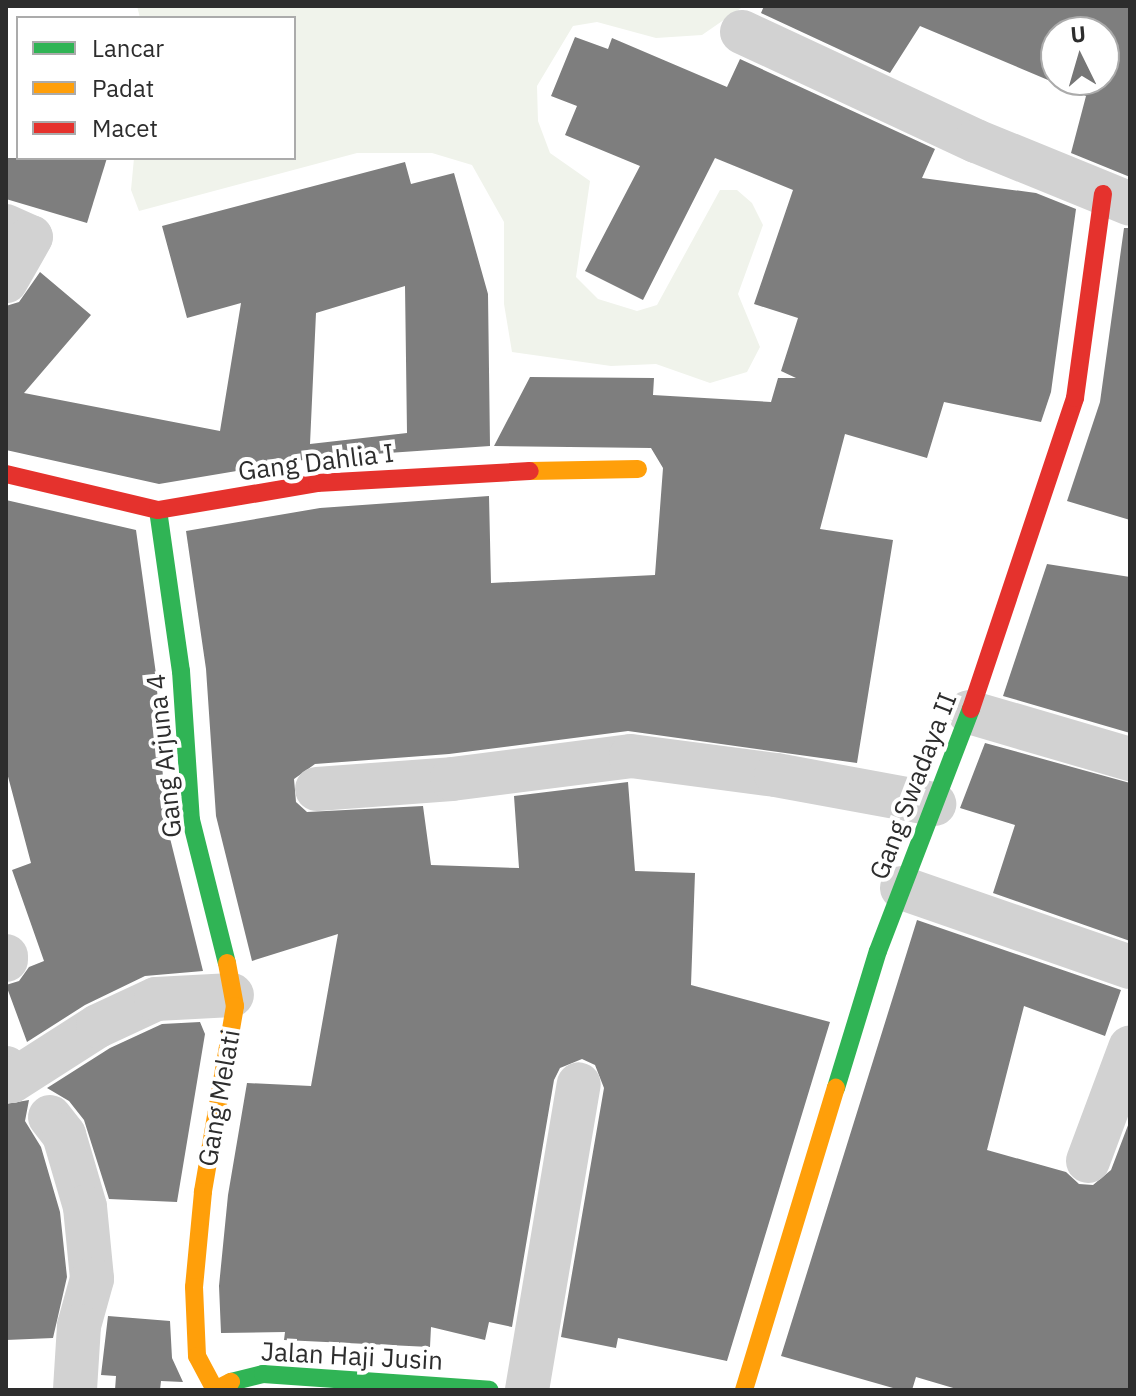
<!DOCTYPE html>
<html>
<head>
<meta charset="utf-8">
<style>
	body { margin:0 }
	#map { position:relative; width:1136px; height:1396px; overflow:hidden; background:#fff; font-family:"IBM Plex Sans",sans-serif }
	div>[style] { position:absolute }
	.green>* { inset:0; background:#f0f3eb }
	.building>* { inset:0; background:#7e7e7e }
	.street>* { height:44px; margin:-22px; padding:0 22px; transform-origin:22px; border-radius:22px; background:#d2d2d2 }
	.fast>* { height:18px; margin:-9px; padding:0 9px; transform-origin:9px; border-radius:9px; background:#30b455 }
	.slow>* { height:18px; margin:-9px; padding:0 9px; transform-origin:9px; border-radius:9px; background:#ff9f0a }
	.jam>* { height:18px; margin:-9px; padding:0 9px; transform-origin:9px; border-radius:9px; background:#e5322d }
	span { translate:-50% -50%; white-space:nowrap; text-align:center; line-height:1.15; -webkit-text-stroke:8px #fff; paint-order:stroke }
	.street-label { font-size:26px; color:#2d2d2d }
	.frame { position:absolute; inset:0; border:8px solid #2d2d2d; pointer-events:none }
	.legend { position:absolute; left:16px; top:16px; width:280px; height:144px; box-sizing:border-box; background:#fff; border:2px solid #ababab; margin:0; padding:10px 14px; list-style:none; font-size:24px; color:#2d2d2d }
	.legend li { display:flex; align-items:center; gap:16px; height:40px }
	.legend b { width:40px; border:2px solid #ababab }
	.north { position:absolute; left:1040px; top:16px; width:80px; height:80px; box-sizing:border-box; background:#fff; border:2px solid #ababab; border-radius:50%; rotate:355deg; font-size:22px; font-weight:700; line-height:32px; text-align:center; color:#2d2d2d }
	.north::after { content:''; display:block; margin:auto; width:28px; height:36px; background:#767676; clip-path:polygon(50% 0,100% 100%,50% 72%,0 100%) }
</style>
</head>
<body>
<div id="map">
	<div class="green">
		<i style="clip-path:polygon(137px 6px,744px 6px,702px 35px,656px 38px,597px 22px,573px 26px,537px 86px,538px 121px,550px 153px,590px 181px,576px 277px,598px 299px,637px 311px,657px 305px,720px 190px,737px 190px,752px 203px,763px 225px,738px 294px,760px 347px,747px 372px,710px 383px,656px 364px,611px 366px,512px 352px,504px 304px,504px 222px,472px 165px,432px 153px,357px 153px,139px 211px,131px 190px,134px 158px,294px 158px,294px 18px,140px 18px)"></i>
	</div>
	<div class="building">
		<i style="clip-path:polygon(evenodd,764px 6px,1130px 6px,1130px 177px,1071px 153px,1086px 96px,920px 26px,890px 73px,761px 13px,764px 6px,1056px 32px,1104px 32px,1104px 80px,1056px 80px,1056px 32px)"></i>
		<i style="clip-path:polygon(575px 37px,608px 49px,612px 38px,727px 87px,740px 59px,935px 149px,922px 178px,1036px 193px,1076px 209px,1051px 392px,1041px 422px,944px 402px,927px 458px,845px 434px,820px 529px,893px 540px,857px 763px,628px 731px,449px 754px,315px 764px,294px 779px,296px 802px,307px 812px,423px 806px,431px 865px,519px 868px,514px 796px,628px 782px,635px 871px,695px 873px,691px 985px,830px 1022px,727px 1361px,618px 1338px,616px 1348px,561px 1337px,604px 1088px,595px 1065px,582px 1059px,560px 1068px,554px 1080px,512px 1327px,489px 1322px,485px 1340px,431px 1327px,430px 1347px,284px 1340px,285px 1332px,221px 1333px,219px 1286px,228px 1195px,247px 1083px,311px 1086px,338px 934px,252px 961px,216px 816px,206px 669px,186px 531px,320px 508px,489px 496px,491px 583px,655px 575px,663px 468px,651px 448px,494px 446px,530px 377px,654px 378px,653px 395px,771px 402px,778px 378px,796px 378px,781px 371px,798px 318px,754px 304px,793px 190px,715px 158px,643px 300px,585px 271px,640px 166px,565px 135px,577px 106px,551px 96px)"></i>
		<i style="clip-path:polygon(6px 158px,107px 158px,87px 223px,6px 199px)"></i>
		<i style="clip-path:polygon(evenodd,405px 162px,411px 184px,454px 173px,488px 294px,490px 446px,315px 458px,159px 484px,6px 450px,6px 306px,19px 302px,40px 272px,91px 315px,24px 393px,220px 431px,241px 303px,187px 318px,162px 226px,405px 162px,405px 286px,407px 433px,310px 444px,316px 313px,405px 286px)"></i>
		<i style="clip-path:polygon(1124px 228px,1130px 228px,1130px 520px,1067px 501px,1100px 402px)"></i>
		<i style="clip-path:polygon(6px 500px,136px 530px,156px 674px,166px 822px,203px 971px,145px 976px,85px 1005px,27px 1042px,6px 985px,19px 981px,29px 967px,44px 961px,12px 870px,31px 863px,6px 769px)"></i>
		<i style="clip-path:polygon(1047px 564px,1130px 577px,1130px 733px,1003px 696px)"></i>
		<i style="clip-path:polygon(985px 743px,1130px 783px,1130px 941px,993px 893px,1015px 825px,960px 808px)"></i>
		<i style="clip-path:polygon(917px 920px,1121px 990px,1105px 1036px,1024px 1006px,987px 1150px,1066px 1172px,1079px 1184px,1093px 1185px,1111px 1170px,1130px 1120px,1130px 1390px,960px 1390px,916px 1377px,912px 1390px,900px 1390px,781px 1356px)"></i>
		<i style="clip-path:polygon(200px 1022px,205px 1034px,177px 1202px,109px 1199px,84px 1120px,69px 1101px,47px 1088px,110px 1048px,162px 1024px)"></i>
		<i style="clip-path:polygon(29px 1100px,25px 1121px,41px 1147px,60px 1212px,67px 1277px,53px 1338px,6px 1340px,6px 1104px)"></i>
		<i style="clip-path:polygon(108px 1316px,170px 1321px,172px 1358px,183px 1382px,161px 1381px,160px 1390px,115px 1390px,116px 1376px,101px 1375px)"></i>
	</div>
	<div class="street">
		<i style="left:742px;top:32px;width:258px;rotate:25deg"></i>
		<i style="left:976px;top:141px;width:166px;rotate:22.2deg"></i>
		<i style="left:6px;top:226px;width:27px;rotate:24deg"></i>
		<i style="left:31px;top:237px;width:51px;rotate:119.6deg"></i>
		<i style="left:969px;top:712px;width:168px;rotate:16.3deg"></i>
		<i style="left:317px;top:789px;width:135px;rotate:-4.2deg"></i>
		<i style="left:452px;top:779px;width:180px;rotate:-7.3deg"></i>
		<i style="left:631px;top:756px;width:146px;rotate:7.5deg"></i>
		<i style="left:776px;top:775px;width:161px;rotate:10.4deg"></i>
		<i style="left:902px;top:888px;width:241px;rotate:19.1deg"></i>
		<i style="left:6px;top:956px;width:4px;rotate:90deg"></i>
		<i style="left:6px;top:1068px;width:14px;rotate:65deg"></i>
		<i style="left:12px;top:1081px;width:102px;rotate:-32.6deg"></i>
		<i style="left:98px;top:1026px;width:64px;rotate:-25deg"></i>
		<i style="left:156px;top:999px;width:76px;rotate:-3deg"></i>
		<i style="left:50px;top:1117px;width:23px;rotate:52deg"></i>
		<i style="left:64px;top:1135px;width:75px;rotate:73.7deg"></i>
		<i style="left:85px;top:1207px;width:72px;rotate:84.4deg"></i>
		<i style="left:92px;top:1279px;width:49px;rotate:105.5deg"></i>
		<i style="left:79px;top:1326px;width:64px;rotate:93.6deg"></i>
		<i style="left:1088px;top:1161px;width:121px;rotate:-69.6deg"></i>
		<i style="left:527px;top:1390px;width:310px;rotate:-80.4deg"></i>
	</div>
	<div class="fast">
		<i style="left:158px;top:510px;width:163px;rotate:81.9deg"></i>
		<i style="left:181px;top:671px;width:149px;rotate:86.2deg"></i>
		<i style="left:191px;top:820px;width:147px;rotate:75.9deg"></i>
		<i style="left:836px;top:1088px;width:143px;rotate:-73deg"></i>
		<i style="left:878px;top:951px;width:259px;rotate:-69deg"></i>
		<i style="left:231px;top:1382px;width:33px;rotate:-14deg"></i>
		<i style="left:263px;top:1374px;width:227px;rotate:4deg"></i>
	</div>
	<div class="slow">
		<i style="left:530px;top:471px;width:108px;rotate:-1.1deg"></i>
		<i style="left:227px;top:963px;width:44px;rotate:79.5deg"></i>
		<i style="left:235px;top:1006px;width:189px;rotate:99.8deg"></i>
		<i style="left:203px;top:1192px;width:95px;rotate:95.4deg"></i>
		<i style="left:194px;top:1287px;width:69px;rotate:87.5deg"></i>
		<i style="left:197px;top:1356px;width:38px;rotate:62deg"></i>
		<i style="left:215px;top:1390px;width:18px;rotate:-27deg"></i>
		<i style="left:744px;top:1390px;width:316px;rotate:-73.1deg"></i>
	</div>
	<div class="jam">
		<i style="left:6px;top:474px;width:156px;rotate:13.3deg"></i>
		<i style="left:158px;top:510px;width:161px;rotate:-9.6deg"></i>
		<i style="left:317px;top:483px;width:213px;rotate:-3.2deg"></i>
		<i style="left:971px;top:709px;width:328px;rotate:-71.5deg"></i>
		<i style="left:1075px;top:398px;width:206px;rotate:-82.2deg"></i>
	</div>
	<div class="street-label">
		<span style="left:316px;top:462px;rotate:-7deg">Gang Dahlia I</span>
		<span style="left:164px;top:756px;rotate:-96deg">Gang Arjuna 4</span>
		<span style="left:913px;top:786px;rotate:-69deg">Gang Swadaya II</span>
		<span style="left:219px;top:1098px;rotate:-80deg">Gang Melati</span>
		<span style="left:352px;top:1356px;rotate:3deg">Jalan Haji Jusin</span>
	</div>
	<div class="frame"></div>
	<ul class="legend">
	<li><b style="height:10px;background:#30b455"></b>Lancar</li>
	<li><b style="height:10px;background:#ff9f0a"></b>Padat</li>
	<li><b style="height:10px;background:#e5322d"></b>Macet</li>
	</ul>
	<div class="north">U</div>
</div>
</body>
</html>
